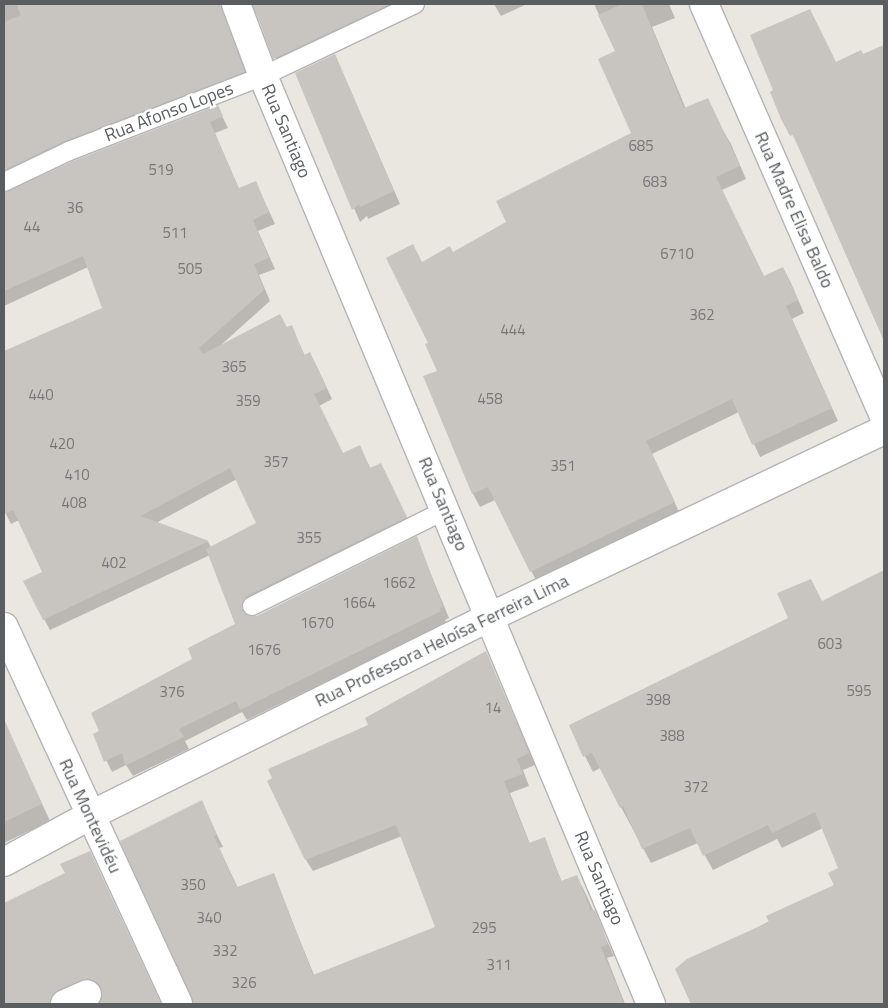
<!DOCTYPE html>
<html>
<head>
<meta charset="utf-8">
<style>
	body { margin:0 }
	#map { position:relative; width:888px; height:1008px; overflow:hidden; background:#eae7e1; font-family:"Titillium Web",sans-serif }
	div>[style] { position:absolute }
	.shadow>* { inset:0; background:#0003 }
	.building>* { inset:0; background:#c8c4c0 }
	.roads { filter:drop-shadow(1px 0 #b2b4b7) drop-shadow(-1px 0 #b2b4b7) drop-shadow(0 1px #b2b4b7) drop-shadow(0 -1px #b2b4b7) }
	.service>* { height:18px; margin:-9px; padding:0 9px; transform-origin:9px; border-radius:9px; background:#fff }
	.minor>* { height:28px; margin:-14px; padding:0 14px; transform-origin:14px; border-radius:14px; background:#fff }
	span { translate:-50% -50%; white-space:nowrap; text-align:center; line-height:1.15; -webkit-text-stroke:5px #fff; paint-order:stroke }
	.number-label { font-size:15px; color:#767878 }
	.number-label span { -webkit-text-stroke-width:0 }
	.street-label { font-size:18px; color:#5a5e60 }
	.frame { position:absolute; inset:0; border:5px solid #5a5e60; pointer-events:none }
</style>
</head>
<body>
<div id="map">
	<div class="shadow">
		<i style="clip-path:polygon(4px 4px,233px 4px,226px 13px,227px 21px,250px 83px,4px 186px,4px 115px,19px 108px,4px 74px)"></i>
		<i style="clip-path:polygon(252px 4px,420px 4px,282px 71px)"></i>
		<i style="clip-path:polygon(494px 4px,527px 4px,501px 16px)"></i>
		<i style="clip-path:polygon(594px 4px,669px 4px,675px 18px,652px 27px,686px 109px,724px 132px,731px 144px,746px 179px,722px 190px,764px 277px,783px 268px,790px 281px,804px 313px,792px 319px,838px 421px,760px 457px,739px 412px,652px 454px,681px 516px,538px 584px,495px 500px,480px 507px,473px 494px,425px 377px,439px 372px,430px 344px,422px 263px,453px 254px,508px 222px,632px 134px,616px 51px)"></i>
		<i style="clip-path:polygon(884px 46px,884px 340px,798px 145px,771px 93px)"></i>
		<i style="clip-path:polygon(335px 55px,400px 204px,368px 219px,367px 216px,360px 222px,296px 73px)"></i>
		<i style="clip-path:polygon(evenodd,217px 106px,228px 128px,215px 133px,239px 190px,256px 183px,275px 224px,258px 231px,275px 269px,259px 275px,270px 301px,221px 345px,291px 326px,305px 356px,316px 365px,332px 399px,319px 406px,343px 454px,365px 458px,371px 469px,381px 465px,412px 529px,249px 612px,248px 616px,257px 617px,416px 538px,449px 618px,445px 620px,447px 623px,247px 720px,242px 712px,185px 741px,189px 749px,133px 776px,126px 765px,112px 772px,94px 735px,237px 625px,210px 555px,50px 630px,44px 619px,43px 572px,19px 520px,11px 524px,4px 510px,4px 352px,104px 309px,88px 267px,4px 306px,4px 193px,217px 106px,237px 479px,258px 524px,211px 547px,208px 542px,156px 523px,237px 479px)"></i>
		<i style="clip-path:polygon(884px 572px,884px 1004px,691px 1004px,677px 970px,836px 886px,840px 869px,823px 828px,782px 848px,777px 839px,713px 870px,698px 843px,651px 863px,600px 768px,593px 772px,570px 726px)"></i>
		<i style="clip-path:polygon(486px 653px,535px 765px,523px 770px,529px 786px,510px 793px,530px 844px,544px 839px,562px 882px,577px 877px,583px 888px,614px 956px,607px 958px,625px 1004px,193px 1004px,201px 802px,223px 847px,219px 848px,238px 888px,273px 874px,314px 975px,437px 928px,402px 836px,313px 871px,306px 860px,370px 725px)"></i>
		<i style="clip-path:polygon(7px 728px,50px 821px,4px 843px,4px 730px)"></i>
		<i style="clip-path:polygon(90px 852px,161px 1004px,101px 1004px,102px 994px,63px 1004px,4px 1004px,4px 904px,67px 874px)"></i>
	</div>
	<div class="building">
		<i style="clip-path:polygon(16px 4px,221px 4px,245px 72px,65px 141px,4px 170px,4px 22px,21px 15px)"></i>
		<i style="clip-path:polygon(253px 4px,391px 4px,273px 59px)"></i>
		<i style="clip-path:polygon(622px 4px,642px 4px,684px 108px,708px 98px,740px 166px,716px 177px,764px 276px,783px 267px,798px 300px,786px 306px,832px 408px,752px 445px,732px 399px,646px 441px,675px 502px,530px 572px,488px 487px,472px 494px,423px 376px,437px 371px,425px 344px,428px 343px,386px 258px,413px 244px,422px 262px,450px 246px,453px 252px,506px 222px,496px 201px,631px 133px,598px 59px,615px 51px,598px 15px)"></i>
		<i style="clip-path:polygon(810px 9px,836px 62px,861px 50px,863px 54px,884px 45px,884px 341px,793px 135px,790px 136px,781px 119px,770px 92px,773px 90px,750px 35px)"></i>
		<i style="clip-path:polygon(335px 54px,394px 191px,360px 207px,359px 204px,352px 210px,295px 73px)"></i>
		<i style="clip-path:polygon(218px 105px,223px 116px,210px 122px,239px 188px,256px 181px,269px 212px,253px 220px,269px 258px,254px 264px,264px 290px,199px 348px,203px 354px,280px 314px,287px 327px,292px 325px,304px 355px,310px 352px,327px 388px,314px 394px,343px 453px,360px 445px,370px 468px,381px 463px,407px 517px,247px 596px,243px 601px,242px 610px,247px 615px,257px 616px,417px 536px,443px 607px,440px 608px,441px 611px,240px 710px,236px 701px,179px 729px,184px 737px,125px 766px,122px 753px,104px 762px,93px 734px,99px 731px,91px 713px,192px 659px,188px 648px,235px 624px,206px 549px,256px 523px,230px 468px,141px 516px,209px 541px,43px 620px,23px 581px,42px 572px,13px 510px,4px 514px,4px 351px,102px 308px,83px 256px,4px 291px,4px 193px,73px 161px)"></i>
		<i style="clip-path:polygon(884px 570px,884px 1004px,691px 1004px,675px 969px,687px 959px,769px 922px,766px 916px,834px 885px,828px 873px,838px 868px,815px 812px,772px 833px,768px 825px,703px 856px,690px 828px,642px 849px,623px 806px,620px 808px,592px 753px,583px 757px,569px 725px,788px 618px,777px 593px,811px 579px,822px 601px)"></i>
		<i style="clip-path:polygon(486px 651px,529px 753px,517px 759px,523px 774px,504px 781px,529px 843px,545px 837px,561px 881px,577px 875px,591px 911px,595px 910px,602px 927px,608px 944px,601px 947px,624px 1004px,193px 1004px,120px 841px,202px 800px,217px 835px,214px 836px,237px 887px,274px 873px,313px 975px,435px 927px,396px 825px,305px 860px,267px 781px,272px 778px,268px 769px,368px 725px,365px 718px)"></i>
		<i style="clip-path:polygon(4px 719px,42px 804px,4px 822px)"></i>
		<i style="clip-path:polygon(90px 851px,161px 1004px,98px 1004px,101px 988px,88px 978px,58px 990px,50px 1004px,4px 1004px,4px 903px,65px 873px,60px 864px)"></i>
	</div>
	<div class="roads">
		<div class="service">
			<i style="left:4px;top:182px;width:72px;rotate:-25.5deg"></i>
			<i style="left:69px;top:151px;width:208px;rotate:-21.1deg"></i>
			<i style="left:263px;top:76px;width:168px;rotate:-25.3deg"></i>
			<i style="left:252px;top:606px;width:216px;rotate:-26.4deg"></i>
		</div>
		<div class="minor">
			<i style="left:236px;top:4px;width:77px;rotate:69.4deg"></i>
			<i style="left:263px;top:76px;width:1006px;rotate:67.31deg"></i>
			<i style="left:704px;top:4px;width:450px;rotate:66.4deg"></i>
			<i style="left:4px;top:627px;width:415px;rotate:65.2deg"></i>
			<i style="left:4px;top:862px;width:97px;rotate:-28.4deg"></i>
			<i style="left:89px;top:816px;width:448px;rotate:-26.4deg"></i>
			<i style="left:490px;top:617px;width:436px;rotate:-25.4deg"></i>
			<i style="left:65px;top:1004px;width:24px;rotate:-24deg"></i>
		</div>
	</div>
	<div class="number-label">
		<span style="left:641px;top:146px">685</span>
		<span style="left:161px;top:170px">519</span>
		<span style="left:655px;top:182px">683</span>
		<span style="left:75px;top:208px">36</span>
		<span style="left:32px;top:227px">44</span>
		<span style="left:175px;top:233px">511</span>
		<span style="left:677px;top:254px">6710</span>
		<span style="left:190px;top:269px">505</span>
		<span style="left:702px;top:315px">362</span>
		<span style="left:513px;top:330px">444</span>
		<span style="left:234px;top:367px">365</span>
		<span style="left:41px;top:395px">440</span>
		<span style="left:490px;top:399px">458</span>
		<span style="left:248px;top:401px">359</span>
		<span style="left:62px;top:444px">420</span>
		<span style="left:276px;top:462px">357</span>
		<span style="left:563px;top:466px">351</span>
		<span style="left:77px;top:475px">410</span>
		<span style="left:74px;top:503px">408</span>
		<span style="left:309px;top:538px">355</span>
		<span style="left:114px;top:563px">402</span>
		<span style="left:399px;top:583px">1662</span>
		<span style="left:359px;top:603px">1664</span>
		<span style="left:317px;top:623px">1670</span>
		<span style="left:830px;top:644px">603</span>
		<span style="left:264px;top:650px">1676</span>
		<span style="left:859px;top:691px">595</span>
		<span style="left:172px;top:692px">376</span>
		<span style="left:658px;top:700px">398</span>
		<span style="left:493px;top:708px">14</span>
		<span style="left:672px;top:736px">388</span>
		<span style="left:696px;top:787px">372</span>
		<span style="left:193px;top:885px">350</span>
		<span style="left:209px;top:918px">340</span>
		<span style="left:484px;top:928px">295</span>
		<span style="left:225px;top:951px">332</span>
		<span style="left:499px;top:965px">311</span>
		<span style="left:244px;top:983px">326</span>
	</div>
	<div class="street-label">
		<span style="left:169px;top:112px;rotate:-21deg">Rua Afonso Lopes</span>
		<span style="left:286px;top:131px;rotate:67deg">Rua Santiago</span>
		<span style="left:794px;top:210px;rotate:66deg">Rua Madre Elisa Baldo</span>
		<span style="left:443px;top:504px;rotate:67deg">Rua Santiago</span>
		<span style="left:442px;top:641px;rotate:-26deg">Rua Professora Heloísa Ferreira Lima</span>
		<span style="left:90px;top:816px;rotate:65deg">Rua Montevidéu</span>
		<span style="left:599px;top:878px;rotate:67deg">Rua Santiago</span>
	</div>
	<div class="frame"></div>
</div>
</body>
</html>
